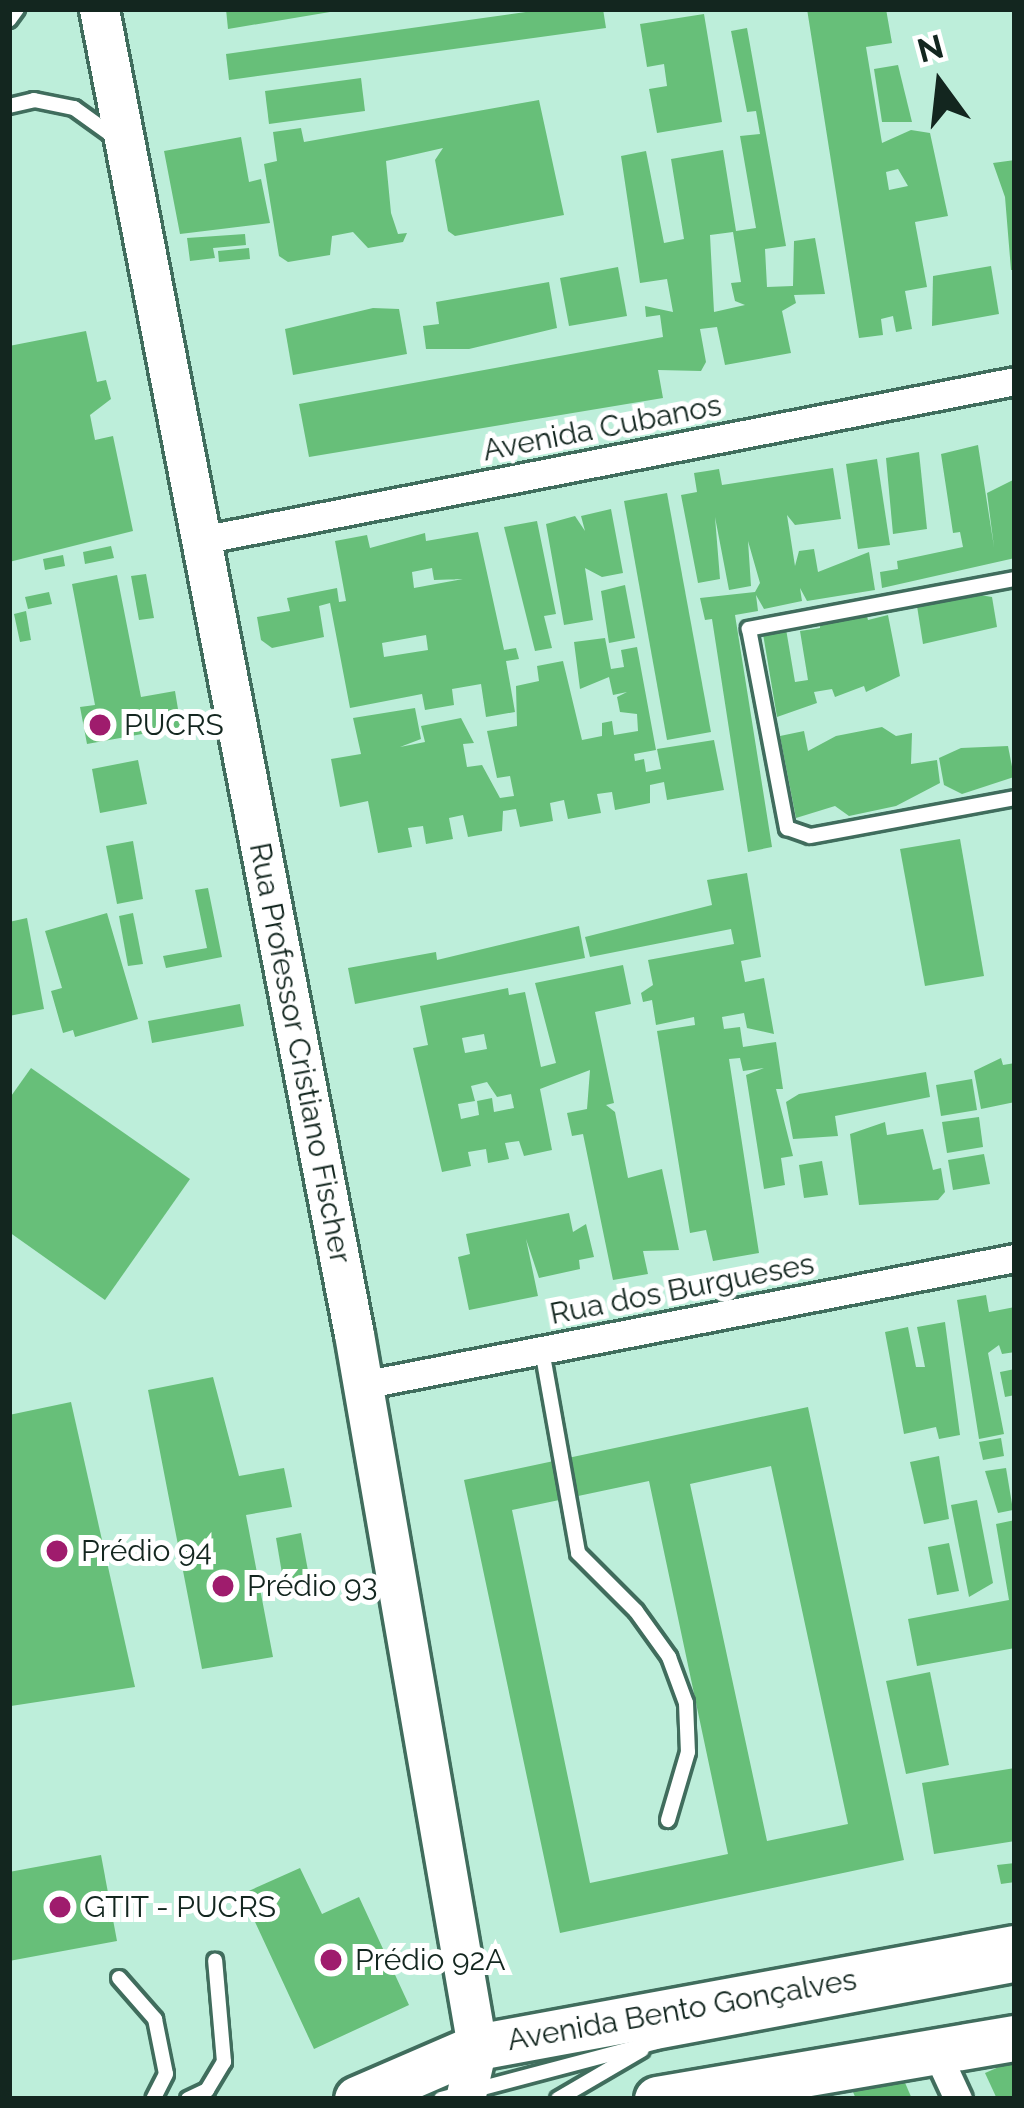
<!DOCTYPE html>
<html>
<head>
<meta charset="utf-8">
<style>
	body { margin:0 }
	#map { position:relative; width:1024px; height:2108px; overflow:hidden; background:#bdeeda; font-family:Raleway,sans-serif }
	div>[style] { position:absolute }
	.building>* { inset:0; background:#67bf79 }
	.roads { filter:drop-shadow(3px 0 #406d5d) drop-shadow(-3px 0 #406d5d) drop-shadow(0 3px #406d5d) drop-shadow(0 -3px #406d5d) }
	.service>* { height:14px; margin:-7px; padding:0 7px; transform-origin:7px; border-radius:7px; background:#fff }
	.minor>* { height:27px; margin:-13.5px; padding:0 13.5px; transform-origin:13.5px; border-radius:13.5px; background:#fff }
	.secondary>* { height:39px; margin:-19.5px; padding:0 19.5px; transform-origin:19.5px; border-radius:19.5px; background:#fff }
	.primary>* { height:45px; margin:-22.5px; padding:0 22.5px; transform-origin:22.5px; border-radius:22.5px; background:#fff }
	.dots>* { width:33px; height:33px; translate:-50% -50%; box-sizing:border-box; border:6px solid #fff; border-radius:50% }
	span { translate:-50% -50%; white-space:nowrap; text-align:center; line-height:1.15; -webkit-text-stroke:10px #fff; paint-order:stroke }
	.street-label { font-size:30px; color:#13261f }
	.poi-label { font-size:30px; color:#13261f }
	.left { translate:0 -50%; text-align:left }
	.frame { position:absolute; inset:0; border:12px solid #13261f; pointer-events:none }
	.north { position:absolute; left:880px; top:24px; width:120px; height:120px; -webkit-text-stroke:9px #fff; paint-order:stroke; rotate:345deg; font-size:33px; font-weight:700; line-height:48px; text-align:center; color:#13261f }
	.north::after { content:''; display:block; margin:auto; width:42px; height:54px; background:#13261f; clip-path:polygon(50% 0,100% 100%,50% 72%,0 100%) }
</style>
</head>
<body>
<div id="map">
	<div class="building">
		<i style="clip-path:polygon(226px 9px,330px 9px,330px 12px,228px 29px)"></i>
		<i style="clip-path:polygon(547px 9px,603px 9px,606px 28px,229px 80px,226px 54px)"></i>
		<i style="clip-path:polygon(evenodd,807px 9px,886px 9px,892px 43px,866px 47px,882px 143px,911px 130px,930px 133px,948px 216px,915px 222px,927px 287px,905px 291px,912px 329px,896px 332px,893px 316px,881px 319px,883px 335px,859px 338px,807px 9px,898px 169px,908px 186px,889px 190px,886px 172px,898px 169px)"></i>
		<i style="clip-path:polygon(704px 14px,722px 122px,657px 133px,649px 89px,667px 86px,664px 64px,647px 67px,640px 24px)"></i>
		<i style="clip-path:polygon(evenodd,747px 28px,786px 246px,765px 249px,767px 287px,793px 286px,794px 241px,815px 238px,825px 294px,794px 295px,796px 303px,782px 311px,791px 353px,725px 365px,717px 327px,700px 329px,706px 362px,701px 371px,658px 370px,663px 398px,309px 457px,299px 404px,663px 337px,660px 315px,646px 317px,645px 306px,673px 312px,667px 279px,640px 283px,621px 156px,646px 151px,664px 243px,684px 239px,671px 159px,723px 150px,736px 231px,756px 228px,740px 136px,760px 134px,756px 111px,747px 112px,731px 31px,747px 28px,733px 232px,741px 282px,731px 283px,735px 301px,745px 305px,714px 312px,710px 235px,733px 232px)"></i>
		<i style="clip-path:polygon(898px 65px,912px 122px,882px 122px,874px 69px)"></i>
		<i style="clip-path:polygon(361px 78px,365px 111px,269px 124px,265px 91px)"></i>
		<i style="clip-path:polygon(539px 100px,564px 215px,455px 236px,448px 231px,435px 160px,443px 148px,386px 161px,391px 213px,398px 234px,407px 233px,403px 242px,368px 248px,353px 232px,332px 236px,330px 255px,288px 262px,279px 256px,264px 164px,277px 161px,273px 132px,301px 128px,304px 142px)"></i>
		<i style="clip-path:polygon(241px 137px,249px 182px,261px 179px,270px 223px,180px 234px,164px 151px)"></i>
		<i style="clip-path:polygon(1015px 160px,1015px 270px,1011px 270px,1005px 197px,993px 163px)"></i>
		<i style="clip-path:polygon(245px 234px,246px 245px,213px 248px,215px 258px,190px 261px,187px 238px)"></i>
		<i style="clip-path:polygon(249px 248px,250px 259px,219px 262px,218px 251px)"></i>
		<i style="clip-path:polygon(991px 266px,999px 314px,932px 326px,933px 276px)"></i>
		<i style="clip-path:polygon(618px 267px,627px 316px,569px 326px,560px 278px)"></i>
		<i style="clip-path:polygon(549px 282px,557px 328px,469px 349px,426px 349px,423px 326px,439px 324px,436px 302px)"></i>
		<i style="clip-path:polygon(373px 308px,399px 309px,407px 354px,293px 375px,285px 329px)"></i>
		<i style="clip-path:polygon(86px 331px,97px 382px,106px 380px,111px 399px,90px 415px,95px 440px,113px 436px,133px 531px,9px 562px,9px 346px)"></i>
		<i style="clip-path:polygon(978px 445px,994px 547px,987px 493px,1015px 479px,1015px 558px,882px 588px,880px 572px,898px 569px,897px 561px,963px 547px,960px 532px,953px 533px,941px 454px)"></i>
		<i style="clip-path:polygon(919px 452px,927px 529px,893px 534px,886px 458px)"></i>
		<i style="clip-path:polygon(877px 459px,890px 545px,858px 549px,846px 464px)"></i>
		<i style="clip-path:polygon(833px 468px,841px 519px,795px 525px,787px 515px,795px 566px,799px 551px,814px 549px,818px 572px,869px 552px,875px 590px,807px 601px,800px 588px,802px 601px,764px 609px,756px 595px,758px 611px,735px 615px,772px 847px,748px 852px,712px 619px,705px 620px,700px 598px,755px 592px,760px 583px,748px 541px,751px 586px,729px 590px,715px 517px,720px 579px,698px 583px,681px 495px,697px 492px,694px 473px,707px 471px,719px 469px,722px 485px)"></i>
		<i style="clip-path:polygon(667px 493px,711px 732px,667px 740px,624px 501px)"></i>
		<i style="clip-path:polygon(611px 509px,623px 573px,602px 577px,585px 568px,593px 620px,564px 625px,546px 524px,575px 516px,585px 531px,581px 516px)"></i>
		<i style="clip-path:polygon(537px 521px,556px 614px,544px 616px,552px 648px,535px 651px,504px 527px)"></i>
		<i style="clip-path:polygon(evenodd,478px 532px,504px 650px,516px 648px,519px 659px,506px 661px,515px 712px,486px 717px,481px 684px,452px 689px,454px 705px,425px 710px,422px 694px,350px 708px,330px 603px,319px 606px,324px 637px,272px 648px,261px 640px,257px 617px,290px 611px,287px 598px,337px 588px,339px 602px,346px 601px,335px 541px,367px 535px,370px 548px,425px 533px,426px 541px,478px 532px,432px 568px,434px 580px,463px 579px,414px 588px,412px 572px,432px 568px,478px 532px,426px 635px,428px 650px,384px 657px,382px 643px,426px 635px)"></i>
		<i style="clip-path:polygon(111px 546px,114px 558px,85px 564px,83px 552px)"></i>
		<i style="clip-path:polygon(63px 555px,65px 566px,45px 570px,43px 559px)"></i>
		<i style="clip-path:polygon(146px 574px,154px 618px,139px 620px,131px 576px)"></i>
		<i style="clip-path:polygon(117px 575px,141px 697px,175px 691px,181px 727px,87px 744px,80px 707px,95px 705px,72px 584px)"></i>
		<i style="clip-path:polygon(625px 585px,635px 638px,609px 643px,601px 591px)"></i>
		<i style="clip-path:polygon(49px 592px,52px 604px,28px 609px,25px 597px)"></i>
		<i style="clip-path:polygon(980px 595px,992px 597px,997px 627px,923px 644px,917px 606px)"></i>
		<i style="clip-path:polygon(865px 609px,868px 620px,888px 615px,900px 676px,866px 692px,864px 686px,835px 697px,832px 689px,814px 692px,817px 703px,777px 717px,763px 634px,786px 629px,795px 682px,808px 680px,800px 631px,820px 628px,820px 618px)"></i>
		<i style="clip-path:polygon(26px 611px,31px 640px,20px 642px,14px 614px)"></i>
		<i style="clip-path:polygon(605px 638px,611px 669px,624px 667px,621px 650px,637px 647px,656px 750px,634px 754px,635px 761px,644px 759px,646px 772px,661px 769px,657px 749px,714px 740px,724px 790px,667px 800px,664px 782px,650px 785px,650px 803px,615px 810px,612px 792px,597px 794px,601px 813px,568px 819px,564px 800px,550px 803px,553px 821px,520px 827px,516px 809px,503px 811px,502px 831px,468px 837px,463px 815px,449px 818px,453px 839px,426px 844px,423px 826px,408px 828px,412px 847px,378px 853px,368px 801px,340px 807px,331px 759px,361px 754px,353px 718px,415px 708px,421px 739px,400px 747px,425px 742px,421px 726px,461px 718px,474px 743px,463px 744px,467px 767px,482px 765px,500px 798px,514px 796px,510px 776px,497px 778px,487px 731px,517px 726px,516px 686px,539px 681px,537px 666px,563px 661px,582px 740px,602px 736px,602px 723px,612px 721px,614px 735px,638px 731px,637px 714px,620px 712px,617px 697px,627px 692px,613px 695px,609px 677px,580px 689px,574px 642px)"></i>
		<i style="clip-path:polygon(882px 727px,896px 736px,912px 733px,911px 764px,937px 760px,940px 783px,896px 806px,849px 816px,835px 806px,796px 818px,780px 736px,804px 731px,808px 751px,836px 736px)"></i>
		<i style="clip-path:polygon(1008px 746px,1014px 777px,962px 794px,944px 785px,939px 758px,961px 748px)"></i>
		<i style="clip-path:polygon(138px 760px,147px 804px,100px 813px,92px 769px)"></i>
		<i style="clip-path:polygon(960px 839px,984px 976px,925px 986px,900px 849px)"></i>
		<i style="clip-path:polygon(133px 841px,143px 899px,117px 904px,106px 846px)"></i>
		<i style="clip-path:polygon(747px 873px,761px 957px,741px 961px,745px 982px,764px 978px,774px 1034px,747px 1028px,744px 1013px,722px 1017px,724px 1029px,740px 1027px,743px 1047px,776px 1042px,783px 1089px,776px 1089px,793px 1156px,781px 1158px,785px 1185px,764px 1189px,746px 1075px,764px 1068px,743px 1071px,740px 1058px,729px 1059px,759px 1253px,713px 1261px,706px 1230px,690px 1233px,657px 1031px,695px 1025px,694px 1017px,656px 1025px,652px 1000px,643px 1002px,641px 993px,653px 985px,648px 960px,734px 944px,731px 929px,590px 957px,585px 937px,712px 905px,707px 880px)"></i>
		<i style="clip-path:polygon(208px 888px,222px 957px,166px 968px,163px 956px,207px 948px,195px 890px)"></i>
		<i style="clip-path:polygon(107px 913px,138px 1019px,75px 1037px,73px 1030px,63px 1033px,51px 991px,62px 988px,45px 931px)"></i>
		<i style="clip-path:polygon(133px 913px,143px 964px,128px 966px,119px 916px)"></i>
		<i style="clip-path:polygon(27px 918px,44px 1009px,9px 1016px,9px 922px)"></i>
		<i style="clip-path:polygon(579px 926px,585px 958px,355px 1004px,348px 968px,436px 952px,437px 960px)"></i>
		<i style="clip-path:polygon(evenodd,623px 965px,631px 1004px,595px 1012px,614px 1103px,606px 1105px,615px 1112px,628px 1178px,662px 1169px,679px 1250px,643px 1251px,648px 1274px,613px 1280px,583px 1134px,572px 1136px,567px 1113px,587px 1109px,590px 1070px,540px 1089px,552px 1150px,524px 1156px,519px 1141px,505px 1143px,509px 1159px,488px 1163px,486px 1149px,468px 1152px,471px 1166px,442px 1172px,413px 1048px,428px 1045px,420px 1006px,508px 988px,509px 995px,525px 992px,541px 1067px,556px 1063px,535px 983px,623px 965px,484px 1034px,487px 1049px,465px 1053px,462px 1038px,484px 1034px,623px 965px,487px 1082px,497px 1097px,511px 1094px,514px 1108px,494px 1112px,492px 1098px,477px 1101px,479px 1115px,461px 1119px,458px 1104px,475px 1101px,471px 1086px,487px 1082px)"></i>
		<i style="clip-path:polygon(240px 1004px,244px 1026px,152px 1043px,148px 1021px)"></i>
		<i style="clip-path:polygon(1001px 1058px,1003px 1065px,1015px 1063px,1015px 1102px,981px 1109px,974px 1071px)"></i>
		<i style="clip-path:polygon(31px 1068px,190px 1179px,105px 1300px,9px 1232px,9px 1099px)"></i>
		<i style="clip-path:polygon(926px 1072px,930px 1097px,835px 1116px,838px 1136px,793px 1139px,786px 1102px,799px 1094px)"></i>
		<i style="clip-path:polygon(972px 1079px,977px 1110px,941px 1116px,936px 1085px)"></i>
		<i style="clip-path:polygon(979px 1117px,983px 1147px,947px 1153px,942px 1122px)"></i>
		<i style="clip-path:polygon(885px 1122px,887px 1135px,923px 1129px,933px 1170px,941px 1168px,945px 1192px,938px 1200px,859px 1205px,850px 1134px)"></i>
		<i style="clip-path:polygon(984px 1154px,990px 1184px,953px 1190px,948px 1160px)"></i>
		<i style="clip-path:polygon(822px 1161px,828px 1195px,804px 1198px,799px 1165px)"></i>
		<i style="clip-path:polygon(569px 1213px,573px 1232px,586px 1224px,594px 1257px,579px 1260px,580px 1269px,539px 1278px,526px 1239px,538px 1296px,469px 1310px,458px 1257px,470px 1254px,466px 1234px)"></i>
		<i style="clip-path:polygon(986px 1295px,989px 1312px,1015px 1307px,1015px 1352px,1002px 1354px,999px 1345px,988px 1353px,1004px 1434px,979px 1439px,957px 1300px)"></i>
		<i style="clip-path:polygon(945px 1322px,960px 1435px,939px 1439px,936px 1427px,904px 1434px,885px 1332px,908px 1327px,916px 1367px,925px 1367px,917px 1327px)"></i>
		<i style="clip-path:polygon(1015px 1369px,1015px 1395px,1005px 1397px,1000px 1372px)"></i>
		<i style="clip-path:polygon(213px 1377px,239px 1476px,284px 1468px,292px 1507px,246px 1515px,273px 1657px,202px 1669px,148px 1390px)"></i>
		<i style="clip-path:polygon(71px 1402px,135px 1687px,11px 1706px,9px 1415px)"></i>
		<i style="clip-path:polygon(evenodd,808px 1407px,904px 1860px,560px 1933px,464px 1480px,808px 1407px,771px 1466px,848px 1824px,767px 1841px,690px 1484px,771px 1466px,808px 1407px,649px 1481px,728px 1854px,590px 1883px,512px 1510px,649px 1481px)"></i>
		<i style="clip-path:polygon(1001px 1438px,1004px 1456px,983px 1460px,979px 1442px)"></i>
		<i style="clip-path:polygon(939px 1456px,949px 1519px,924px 1524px,910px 1462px)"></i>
		<i style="clip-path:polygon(1006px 1468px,1013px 1510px,998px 1513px,985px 1471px)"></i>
		<i style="clip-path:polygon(977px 1500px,993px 1583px,969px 1597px,951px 1505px)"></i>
		<i style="clip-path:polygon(1015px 1520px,1015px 1648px,917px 1666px,908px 1619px,1009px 1600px,996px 1524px)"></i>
		<i style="clip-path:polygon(301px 1533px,311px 1587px,285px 1591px,276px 1538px)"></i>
		<i style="clip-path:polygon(949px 1543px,959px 1591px,937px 1595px,928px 1547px)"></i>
		<i style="clip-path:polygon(930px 1672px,949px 1765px,906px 1774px,886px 1681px)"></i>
		<i style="clip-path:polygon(1015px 1768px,1015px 1841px,934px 1854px,922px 1783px)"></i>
		<i style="clip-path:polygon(101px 1855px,117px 1941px,9px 1961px,9px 1872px)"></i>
		<i style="clip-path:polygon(1015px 1863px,1015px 1882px,1001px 1884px,997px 1865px)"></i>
		<i style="clip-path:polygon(300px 1868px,322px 1914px,359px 1897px,409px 2005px,314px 2049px,242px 1894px)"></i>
		<i style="clip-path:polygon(1015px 2060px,1015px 2099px,997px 2099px,985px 2073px)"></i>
		<i style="clip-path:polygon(900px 2071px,912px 2099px,856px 2099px,853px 2092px)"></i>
	</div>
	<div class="roads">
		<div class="service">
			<i style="left:9px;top:20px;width:14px;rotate:-54deg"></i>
			<i style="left:9px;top:106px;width:26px;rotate:-13deg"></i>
			<i style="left:34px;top:100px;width:41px;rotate:11.3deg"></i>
			<i style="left:74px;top:108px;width:48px;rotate:35.7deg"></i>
			<i style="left:1015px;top:579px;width:271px;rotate:169.4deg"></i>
			<i style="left:749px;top:629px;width:203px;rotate:79.2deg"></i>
			<i style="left:787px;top:828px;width:24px;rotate:19deg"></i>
			<i style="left:810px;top:836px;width:208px;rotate:-10.5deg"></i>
			<i style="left:542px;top:1350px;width:206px;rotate:79.9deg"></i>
			<i style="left:578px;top:1553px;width:82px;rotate:45deg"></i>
			<i style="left:636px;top:1611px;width:57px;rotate:54.3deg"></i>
			<i style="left:669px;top:1657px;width:49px;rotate:69.7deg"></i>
			<i style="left:686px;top:1703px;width:49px;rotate:87.7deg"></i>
			<i style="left:688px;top:1752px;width:71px;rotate:106.4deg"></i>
			<i style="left:119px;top:1978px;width:55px;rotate:48.7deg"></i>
			<i style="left:155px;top:2019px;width:56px;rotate:78.7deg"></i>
			<i style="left:166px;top:2074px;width:28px;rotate:117deg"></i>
			<i style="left:188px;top:2099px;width:21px;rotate:-25deg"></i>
			<i style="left:207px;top:2090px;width:33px;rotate:-59deg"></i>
			<i style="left:224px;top:2062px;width:102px;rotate:-95deg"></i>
			<i style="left:441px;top:2099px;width:222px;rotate:-14.8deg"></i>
			<i style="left:656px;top:2042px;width:365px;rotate:-10.6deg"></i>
			<i style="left:558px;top:2099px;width:97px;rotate:-30.3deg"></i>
		</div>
		<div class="minor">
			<i style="left:201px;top:540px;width:829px;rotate:-11.05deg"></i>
			<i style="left:362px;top:1385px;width:665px;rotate:-11.01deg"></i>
			<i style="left:934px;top:2047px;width:57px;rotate:65.2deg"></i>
		</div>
		<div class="secondary">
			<i style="left:99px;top:9px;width:1349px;rotate:79.11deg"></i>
			<i style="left:354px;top:1334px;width:724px;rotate:80.21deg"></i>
			<i style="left:477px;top:2047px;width:53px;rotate:103deg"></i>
		</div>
		<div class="primary">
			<i style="left:357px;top:2099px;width:131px;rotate:-23.4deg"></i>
			<i style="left:477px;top:2047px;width:547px;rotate:-10.43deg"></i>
			<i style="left:657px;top:2099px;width:363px;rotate:-9.7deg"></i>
		</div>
	</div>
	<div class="dots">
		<i style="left:100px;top:725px;background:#9f1c6d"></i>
		<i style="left:57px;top:1551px;background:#9f1c6d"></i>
		<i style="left:223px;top:1586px;background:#9f1c6d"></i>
		<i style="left:60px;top:1907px;background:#9f1c6d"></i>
		<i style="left:331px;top:1960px;background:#9f1c6d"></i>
	</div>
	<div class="street-label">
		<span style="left:602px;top:428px;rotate:-11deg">Avenida Cubanos</span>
		<span style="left:300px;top:1053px;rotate:79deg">Rua Professor Cristiano Fischer</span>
		<span style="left:682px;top:1289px;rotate:-11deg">Rua dos Burgueses</span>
		<span style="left:682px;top:2010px;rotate:-10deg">Avenida Bento Gonçalves</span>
	</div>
	<div class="poi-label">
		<span class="left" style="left:124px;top:725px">PUCRS</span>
		<span class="left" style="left:81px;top:1551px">Prédio 94</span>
		<span class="left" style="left:247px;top:1586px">Prédio 93</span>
		<span class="left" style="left:84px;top:1907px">GTIT - PUCRS</span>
		<span class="left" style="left:355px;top:1960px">Prédio 92A</span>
	</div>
	<div class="frame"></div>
	<div class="north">N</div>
</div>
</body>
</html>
